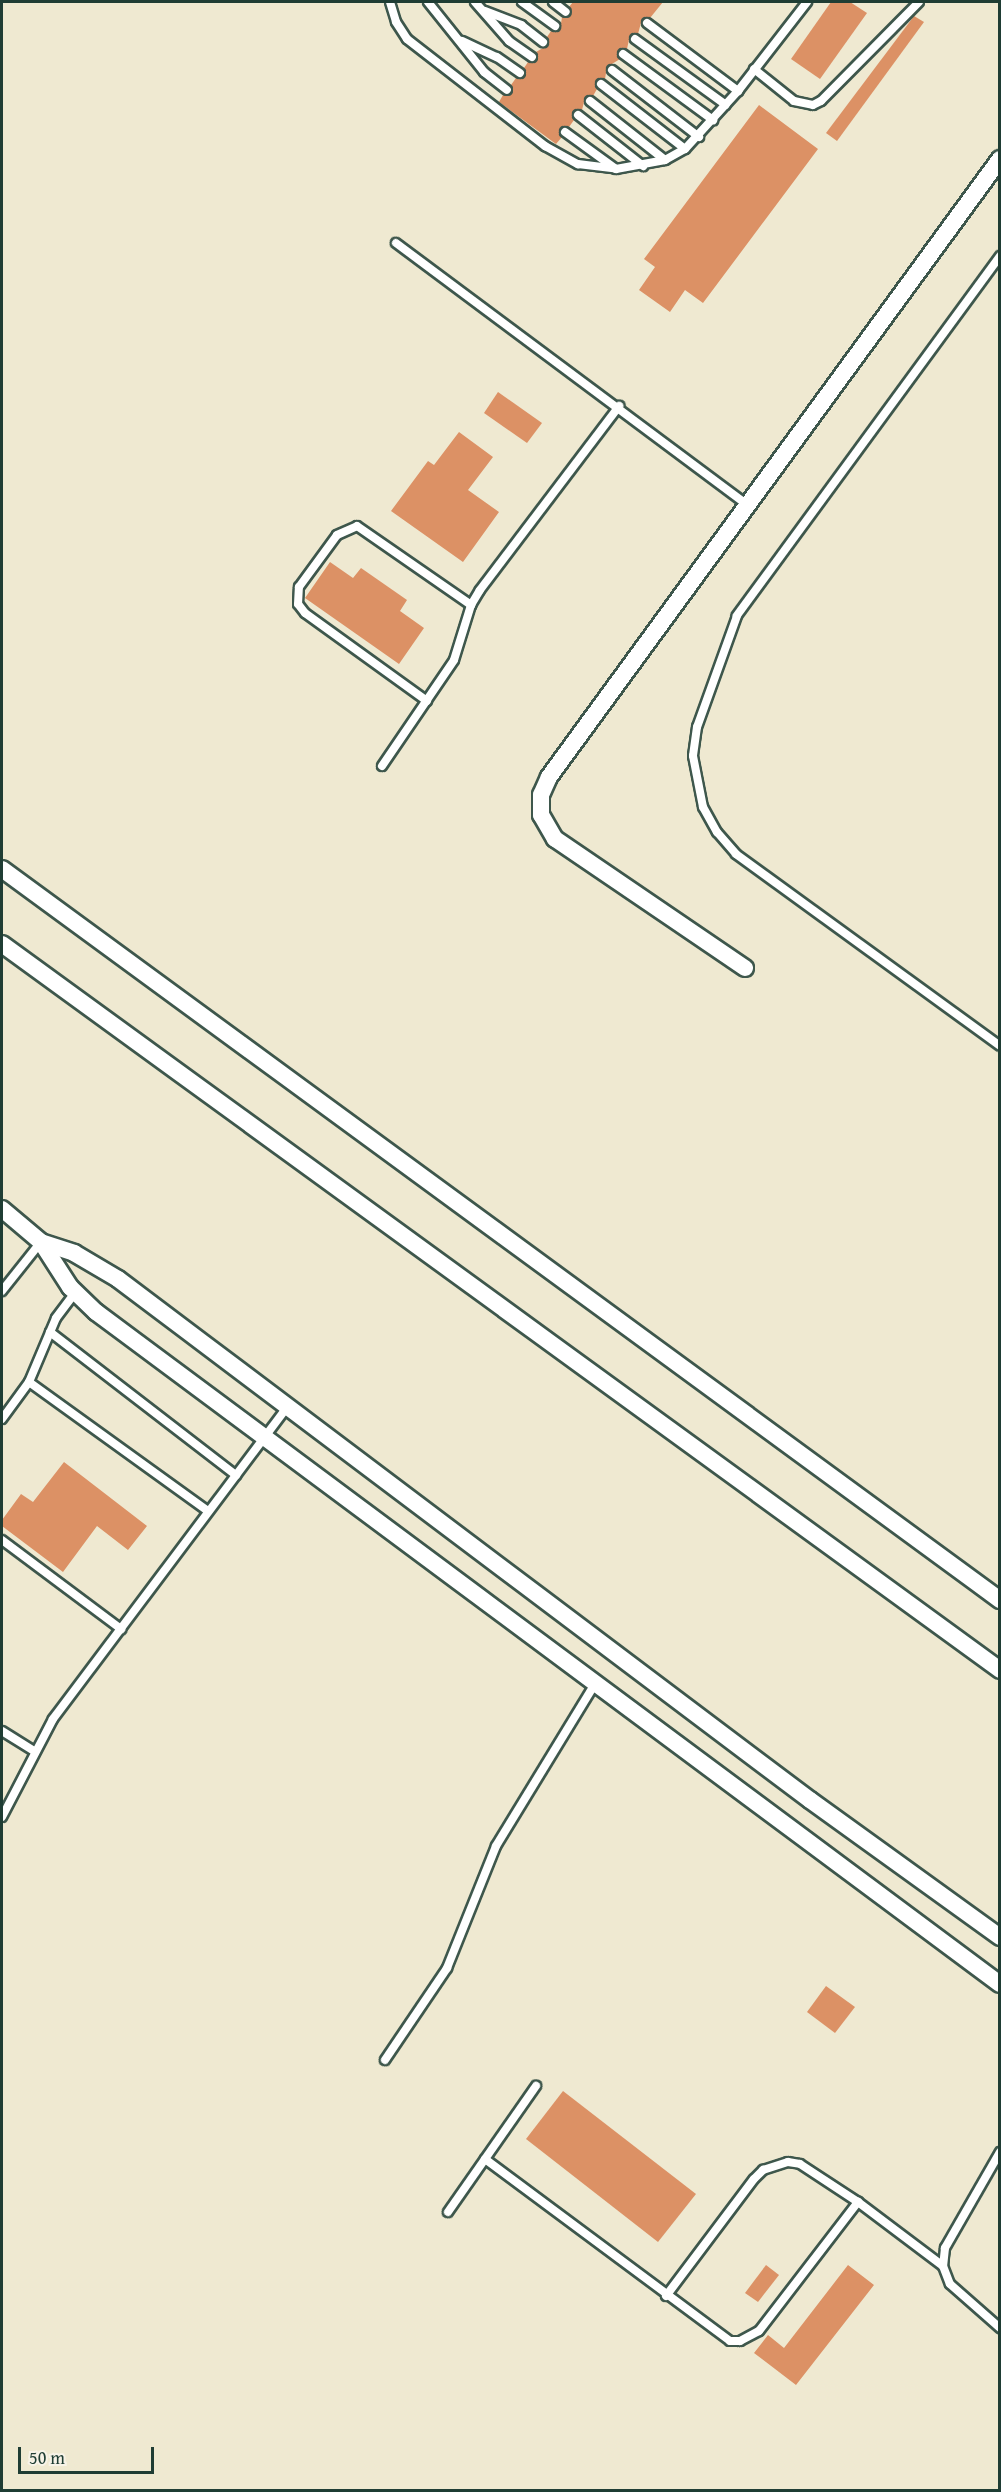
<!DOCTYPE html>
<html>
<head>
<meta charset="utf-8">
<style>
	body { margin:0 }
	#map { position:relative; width:1001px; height:2492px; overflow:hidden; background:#efe9d1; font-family:"Gentium Book Plus",serif }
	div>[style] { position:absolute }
	.building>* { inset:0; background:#dc9165 }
	.roads { filter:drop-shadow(2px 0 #3e574c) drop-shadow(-2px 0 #3e574c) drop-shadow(0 2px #3e574c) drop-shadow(0 -2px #3e574c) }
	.lane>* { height:8px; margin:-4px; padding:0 4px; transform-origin:4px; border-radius:4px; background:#fff }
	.street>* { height:16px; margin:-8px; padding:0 8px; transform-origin:8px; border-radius:8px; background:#fff }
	span { translate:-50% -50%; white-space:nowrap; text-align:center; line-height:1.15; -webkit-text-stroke:6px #f7f3e8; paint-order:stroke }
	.frame { position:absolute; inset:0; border:3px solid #1f3d34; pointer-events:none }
	.scale { position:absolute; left:18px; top:2447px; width:136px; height:27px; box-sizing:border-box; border:3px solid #1f3d34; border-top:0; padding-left:8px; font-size:18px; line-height:21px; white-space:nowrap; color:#1f3d34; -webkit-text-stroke:4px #f7f3e8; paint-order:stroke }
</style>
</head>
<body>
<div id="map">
	<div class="building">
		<i style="clip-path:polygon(573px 2px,663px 2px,650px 18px,642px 19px,638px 34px,630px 35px,627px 49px,618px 50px,620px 59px,607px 67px,605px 79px,596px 81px,597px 89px,593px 96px,585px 98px,582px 110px,573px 112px,574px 120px,569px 127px,560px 128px,562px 137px,556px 144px,499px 102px,503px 95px,512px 93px,511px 85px,516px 78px,525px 77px,524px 68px,528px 62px,537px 61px,536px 52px,548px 45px,547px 37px,551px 31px,560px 30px,562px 17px,571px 15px,569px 7px)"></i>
		<i style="clip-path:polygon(831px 2px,850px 2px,867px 13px,820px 79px,791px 59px)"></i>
		<i style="clip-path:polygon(914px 16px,924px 22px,837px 141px,826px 133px)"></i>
		<i style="clip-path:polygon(759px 105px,818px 149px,703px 303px,685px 290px,670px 312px,639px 290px,655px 267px,644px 259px)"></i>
		<i style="clip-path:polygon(498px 392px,542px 423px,527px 443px,484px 413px)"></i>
		<i style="clip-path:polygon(459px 432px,493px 457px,468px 490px,499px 512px,463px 562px,391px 511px,428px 461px,434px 465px)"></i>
		<i style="clip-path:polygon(330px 562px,353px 578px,361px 568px,407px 600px,400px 611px,424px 628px,399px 664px,305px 598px)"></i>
		<i style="clip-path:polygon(64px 1462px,147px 1526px,128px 1550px,97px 1526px,63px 1572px,2px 1526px,2px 1520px,21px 1494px,33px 1502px)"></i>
		<i style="clip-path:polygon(826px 1986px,855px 2007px,835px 2033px,807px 2012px)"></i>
		<i style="clip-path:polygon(563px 2091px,696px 2194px,658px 2242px,526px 2139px)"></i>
		<i style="clip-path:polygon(766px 2265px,779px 2275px,758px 2302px,745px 2293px)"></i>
		<i style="clip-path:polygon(848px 2265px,874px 2285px,796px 2385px,754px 2353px,768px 2335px,784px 2348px)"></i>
	</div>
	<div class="roads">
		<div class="lane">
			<i style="left:390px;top:2px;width:21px;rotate:73deg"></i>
			<i style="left:396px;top:22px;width:20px;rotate:57deg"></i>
			<i style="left:407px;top:39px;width:175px;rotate:37.8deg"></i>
			<i style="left:545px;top:146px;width:38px;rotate:29deg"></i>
			<i style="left:578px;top:164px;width:38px;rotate:7deg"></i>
			<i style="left:616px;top:169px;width:50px;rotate:-10.4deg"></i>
			<i style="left:665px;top:160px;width:23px;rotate:-29deg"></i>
			<i style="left:685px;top:149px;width:79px;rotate:-47.6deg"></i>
			<i style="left:738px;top:91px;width:113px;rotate:-52.2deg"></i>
			<i style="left:428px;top:2px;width:90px;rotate:51.3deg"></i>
			<i style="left:484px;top:72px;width:29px;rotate:38deg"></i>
			<i style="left:475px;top:2px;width:52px;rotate:48.9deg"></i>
			<i style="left:509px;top:41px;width:28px;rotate:35deg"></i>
			<i style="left:522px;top:2px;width:41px;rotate:36deg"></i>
			<i style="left:553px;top:2px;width:16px;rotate:38deg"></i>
			<i style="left:485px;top:11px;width:39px;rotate:21deg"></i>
			<i style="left:521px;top:25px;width:28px;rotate:38deg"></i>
			<i style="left:647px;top:23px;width:114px;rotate:36.8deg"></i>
			<i style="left:635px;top:39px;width:112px;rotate:36deg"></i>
			<i style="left:462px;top:41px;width:38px;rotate:25deg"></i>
			<i style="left:497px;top:57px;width:28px;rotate:35deg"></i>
			<i style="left:623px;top:54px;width:112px;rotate:36.3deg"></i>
			<i style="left:754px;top:69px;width:51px;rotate:38.7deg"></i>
			<i style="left:794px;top:101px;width:19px;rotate:12deg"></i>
			<i style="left:813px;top:105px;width:9px;rotate:-27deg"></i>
			<i style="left:821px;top:101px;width:139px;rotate:-45.3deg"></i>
			<i style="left:612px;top:70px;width:110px;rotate:37.6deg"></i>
			<i style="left:601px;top:84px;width:106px;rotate:37.7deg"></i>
			<i style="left:590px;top:101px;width:95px;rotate:38.2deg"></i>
			<i style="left:578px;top:115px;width:83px;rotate:38.1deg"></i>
			<i style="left:565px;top:132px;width:63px;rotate:36deg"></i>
			<i style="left:396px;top:243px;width:439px;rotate:36.7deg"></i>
			<i style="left:1000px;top:256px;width:446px;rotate:126.2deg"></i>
			<i style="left:737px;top:616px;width:118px;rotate:109.8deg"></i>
			<i style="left:697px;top:727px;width:29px;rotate:98deg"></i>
			<i style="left:693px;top:756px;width:52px;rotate:78.9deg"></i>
			<i style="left:703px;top:807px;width:29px;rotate:61deg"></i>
			<i style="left:717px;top:832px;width:29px;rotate:49deg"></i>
			<i style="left:736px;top:854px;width:326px;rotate:36deg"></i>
			<i style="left:427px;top:701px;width:150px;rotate:-144.2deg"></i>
			<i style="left:305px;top:613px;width:11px;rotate:-128deg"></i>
			<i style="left:298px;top:604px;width:17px;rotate:-87deg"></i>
			<i style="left:299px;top:587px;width:64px;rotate:-53.8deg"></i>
			<i style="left:337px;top:535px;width:22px;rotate:-24deg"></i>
			<i style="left:357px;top:526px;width:139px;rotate:34.7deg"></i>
			<i style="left:382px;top:766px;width:128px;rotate:-55.8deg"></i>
			<i style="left:454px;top:660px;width:58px;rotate:-72.8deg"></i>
			<i style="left:471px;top:605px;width:17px;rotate:-59deg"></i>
			<i style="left:480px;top:590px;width:231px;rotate:-52.9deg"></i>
			<i style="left:2px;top:1291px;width:63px;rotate:-51.5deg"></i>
			<i style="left:50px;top:1332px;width:235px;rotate:37.6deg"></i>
			<i style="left:29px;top:1382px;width:221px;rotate:35.8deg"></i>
			<i style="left:2px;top:1419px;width:46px;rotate:-53.9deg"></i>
			<i style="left:29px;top:1382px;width:69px;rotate:-67.1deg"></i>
			<i style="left:56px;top:1318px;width:31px;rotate:-53deg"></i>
			<i style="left:2px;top:1540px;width:149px;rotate:36.8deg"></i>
			<i style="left:2px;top:1731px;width:39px;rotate:32deg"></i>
			<i style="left:2px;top:1817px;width:110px;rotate:-62.5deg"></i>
			<i style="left:53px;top:1719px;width:390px;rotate:-53.1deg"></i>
			<i style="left:385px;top:2060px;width:111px;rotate:-56deg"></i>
			<i style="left:447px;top:1968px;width:131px;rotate:-68.1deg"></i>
			<i style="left:496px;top:1846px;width:192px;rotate:-58.6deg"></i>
			<i style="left:1000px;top:2152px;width:111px;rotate:119.8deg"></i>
			<i style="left:945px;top:2248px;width:18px;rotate:96deg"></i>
			<i style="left:943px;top:2266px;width:19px;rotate:69deg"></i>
			<i style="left:950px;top:2284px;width:67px;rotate:41.3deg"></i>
			<i style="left:485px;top:2159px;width:305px;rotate:36.6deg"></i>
			<i style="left:730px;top:2341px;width:10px"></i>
			<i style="left:740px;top:2341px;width:21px;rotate:-28deg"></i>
			<i style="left:759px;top:2331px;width:163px;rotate:-52.5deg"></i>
			<i style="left:448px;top:2212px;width:154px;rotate:-55.1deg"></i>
			<i style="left:666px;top:2296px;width:146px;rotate:-53.1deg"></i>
			<i style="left:754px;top:2179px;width:13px;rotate:-45deg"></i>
			<i style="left:763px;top:2170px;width:26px;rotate:-18deg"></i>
			<i style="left:788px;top:2162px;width:12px;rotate:9deg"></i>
			<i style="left:800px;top:2164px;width:69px;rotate:33.2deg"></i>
			<i style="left:858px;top:2202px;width:106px;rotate:37deg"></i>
		</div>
		<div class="street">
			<i style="left:2px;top:869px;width:1237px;rotate:36.22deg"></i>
			<i style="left:2px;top:944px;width:1234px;rotate:36.03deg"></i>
			<i style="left:745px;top:968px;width:230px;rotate:-145.8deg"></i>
			<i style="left:555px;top:839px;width:28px;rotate:-120deg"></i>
			<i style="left:541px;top:815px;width:20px;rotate:-90deg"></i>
			<i style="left:541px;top:795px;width:20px;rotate:-66deg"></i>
			<i style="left:549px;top:777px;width:765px;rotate:-53.88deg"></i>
			<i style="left:2px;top:1209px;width:51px;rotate:40.2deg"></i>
			<i style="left:41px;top:1242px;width:54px;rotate:57.2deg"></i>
			<i style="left:70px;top:1287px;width:36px;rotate:44deg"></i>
			<i style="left:96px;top:1312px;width:1126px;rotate:36.63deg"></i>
			<i style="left:41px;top:1242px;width:35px;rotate:18deg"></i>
			<i style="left:74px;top:1253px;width:51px;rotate:30.6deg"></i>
			<i style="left:118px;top:1279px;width:866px;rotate:36.98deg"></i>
			<i style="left:810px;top:1800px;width:234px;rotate:35.8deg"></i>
		</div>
	</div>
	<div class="frame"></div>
	<div class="scale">50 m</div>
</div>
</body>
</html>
